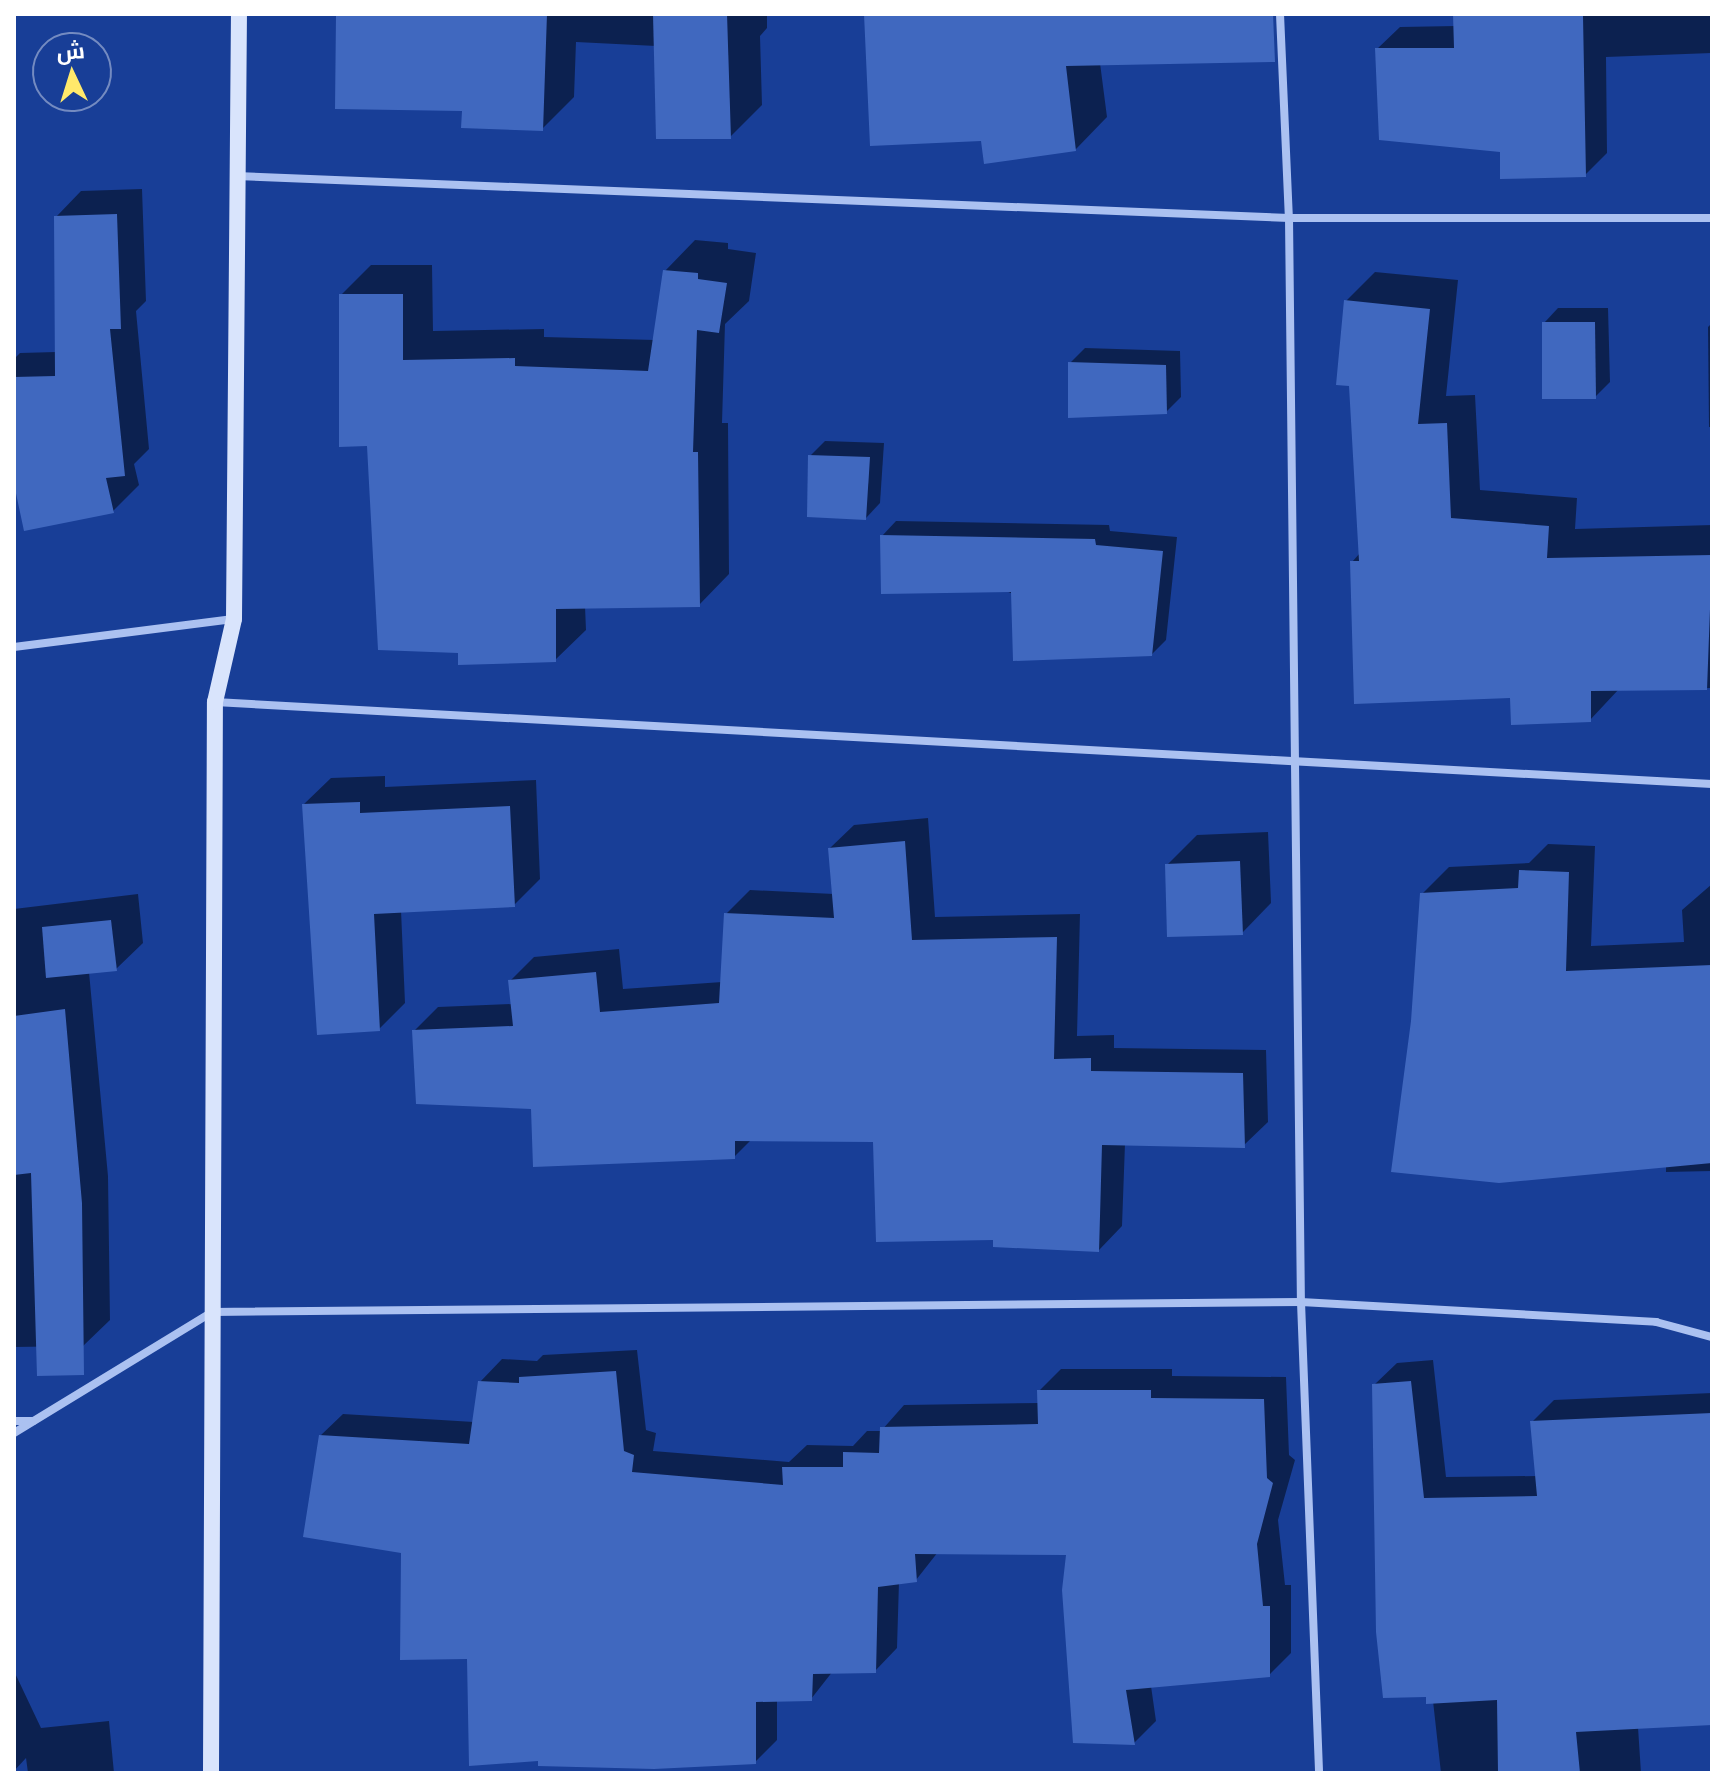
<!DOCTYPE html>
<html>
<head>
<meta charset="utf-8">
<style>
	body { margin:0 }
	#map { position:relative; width:1726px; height:1787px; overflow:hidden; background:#183e97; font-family:"Noto Sans",Cairo,sans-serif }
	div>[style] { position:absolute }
	.shadow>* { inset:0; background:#0007 }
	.building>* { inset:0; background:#4068bf }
	.street>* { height:8px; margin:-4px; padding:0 4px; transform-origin:4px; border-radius:4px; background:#abc1f1 }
	.secondary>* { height:16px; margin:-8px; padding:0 8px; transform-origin:8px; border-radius:8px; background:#d9e4fc }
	span { translate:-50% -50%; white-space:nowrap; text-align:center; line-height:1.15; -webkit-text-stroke:8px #183e97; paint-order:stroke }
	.frame { position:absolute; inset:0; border:16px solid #fff; pointer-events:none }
	.north { position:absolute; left:32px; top:32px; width:80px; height:80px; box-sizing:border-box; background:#183e97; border:2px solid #748bc1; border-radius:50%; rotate:356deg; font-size:22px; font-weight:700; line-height:32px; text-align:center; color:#fff }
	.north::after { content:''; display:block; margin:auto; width:28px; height:36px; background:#ffe96b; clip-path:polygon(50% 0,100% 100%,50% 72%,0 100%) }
</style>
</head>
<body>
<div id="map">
	<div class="shadow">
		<i style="clip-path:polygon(338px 14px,767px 14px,767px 28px,760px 36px,762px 105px,730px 137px,656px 46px,576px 42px,574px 97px,542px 129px,464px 109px)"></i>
		<i style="clip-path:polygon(866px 14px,1246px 14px,1100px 63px,1107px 117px,1076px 149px,983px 139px)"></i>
		<i style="clip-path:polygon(1455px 14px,1712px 14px,1712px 53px,1606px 57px,1607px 153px,1585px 175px,1502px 150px,1377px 49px,1400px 27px,1456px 26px)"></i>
		<i style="clip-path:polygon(142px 189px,146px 301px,136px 311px,149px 449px,134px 464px,139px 485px,113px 511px,14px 474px,14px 359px,20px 353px,56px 352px,56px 217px,81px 191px)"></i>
		<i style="clip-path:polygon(695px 240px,728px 243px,728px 249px,756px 253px,749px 301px,725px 324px,722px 423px,728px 423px,729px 574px,699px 605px,585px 606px,586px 630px,555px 660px,460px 651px,369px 444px,341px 295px,371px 265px,432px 265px,433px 331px,544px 329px,544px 337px,655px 340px,665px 271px)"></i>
		<i style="clip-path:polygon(1375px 272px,1458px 280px,1446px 396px,1475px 395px,1480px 490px,1577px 498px,1575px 529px,1712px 525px,1712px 688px,1619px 689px,1590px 720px,1512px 695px,1352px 562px,1360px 553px,1346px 301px)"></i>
		<i style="clip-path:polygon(1558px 308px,1608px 308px,1610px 382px,1595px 397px,1544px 323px)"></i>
		<i style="clip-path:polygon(1712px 323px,1712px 427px,1709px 427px,1708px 327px)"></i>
		<i style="clip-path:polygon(1085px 348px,1180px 351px,1181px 397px,1166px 412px,1070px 363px)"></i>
		<i style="clip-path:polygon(825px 441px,884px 443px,880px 503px,866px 518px,810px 456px)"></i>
		<i style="clip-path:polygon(896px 521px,1109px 525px,1110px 531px,1177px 537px,1166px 640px,1151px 655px,882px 536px)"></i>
		<i style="clip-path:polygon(385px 776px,385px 787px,536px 780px,540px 879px,514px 905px,401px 910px,405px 1003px,379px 1029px,304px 804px,331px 778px)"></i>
		<i style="clip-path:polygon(928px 818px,935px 917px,1080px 914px,1077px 1036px,1114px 1035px,1114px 1048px,1266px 1050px,1268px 1122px,1244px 1145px,1125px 1144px,1122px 1226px,1099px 1250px,995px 1238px,875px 1140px,752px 1139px,734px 1157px,533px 1107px,414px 1031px,438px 1007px,513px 1004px,510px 981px,534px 957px,619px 949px,623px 989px,722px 982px,726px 914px,750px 890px,834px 894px,830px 848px,854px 825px)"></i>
		<i style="clip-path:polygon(1268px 832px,1271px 903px,1242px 933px,1167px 865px,1197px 835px)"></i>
		<i style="clip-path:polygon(1548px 844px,1595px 846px,1591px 946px,1684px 942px,1682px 910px,1712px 884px,1712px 1171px,1666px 1172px,1666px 1165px,1413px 1021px,1422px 894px,1449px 867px,1529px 863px)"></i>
		<i style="clip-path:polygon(138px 894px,143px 943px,116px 969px,89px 972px,108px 1176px,110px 1320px,83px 1346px,14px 1347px,14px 909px)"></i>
		<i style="clip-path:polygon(637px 1350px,646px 1430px,656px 1433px,653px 1451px,789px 1462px,807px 1445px,853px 1446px,867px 1431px,881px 1431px,904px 1405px,1039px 1403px,1039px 1391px,1061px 1369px,1172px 1369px,1172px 1376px,1286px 1377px,1289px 1455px,1295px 1460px,1278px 1520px,1285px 1585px,1291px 1585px,1291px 1653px,1269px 1675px,1151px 1686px,1156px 1721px,1134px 1743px,1069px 1553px,938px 1552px,916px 1580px,899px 1582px,897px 1648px,875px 1671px,833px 1671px,811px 1699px,777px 1700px,777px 1740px,755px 1762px,403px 1551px,320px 1436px,343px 1414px,474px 1422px,480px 1382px,502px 1359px,537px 1361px,543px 1355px)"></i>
		<i style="clip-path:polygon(1433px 1360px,1446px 1477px,1537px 1476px,1532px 1422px,1554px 1400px,1712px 1393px,1712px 1723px,1638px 1727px,1641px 1773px,1441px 1773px,1433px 1701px,1374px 1385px,1397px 1363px)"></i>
		<i style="clip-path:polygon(14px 1671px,41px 1728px,109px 1721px,114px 1773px,28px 1773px,26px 1758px,14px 1771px)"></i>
	</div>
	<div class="building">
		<i style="clip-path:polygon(336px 14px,547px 14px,543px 131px,461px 128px,462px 111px,335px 109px)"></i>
		<i style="clip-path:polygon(653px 14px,727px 14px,731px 139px,656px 139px)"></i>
		<i style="clip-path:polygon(864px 14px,1273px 14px,1275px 62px,1066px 66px,1076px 151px,984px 164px,981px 141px,870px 146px)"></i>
		<i style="clip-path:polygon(1453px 14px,1583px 16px,1586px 177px,1500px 179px,1500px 152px,1379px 140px,1375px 48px,1454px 48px)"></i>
		<i style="clip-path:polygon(117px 214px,121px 329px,110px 329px,125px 476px,106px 478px,114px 513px,24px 531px,14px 484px,14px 377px,55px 376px,54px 216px)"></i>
		<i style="clip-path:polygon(663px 270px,698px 273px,698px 279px,727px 283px,719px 333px,697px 330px,693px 452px,698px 452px,700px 607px,556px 609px,556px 662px,458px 665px,458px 653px,378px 650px,367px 446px,339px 447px,339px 294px,403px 294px,403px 360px,515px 358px,515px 366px,648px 371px)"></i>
		<i style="clip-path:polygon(1344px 300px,1430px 309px,1418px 424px,1447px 423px,1451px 518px,1549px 526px,1547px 558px,1712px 555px,1707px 690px,1591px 691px,1591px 722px,1511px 725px,1510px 698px,1354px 704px,1350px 561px,1359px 561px,1349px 386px,1336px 385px)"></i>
		<i style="clip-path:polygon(1542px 322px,1595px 322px,1596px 399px,1542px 399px)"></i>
		<i style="clip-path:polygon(1068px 362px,1166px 365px,1167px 414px,1068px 418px)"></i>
		<i style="clip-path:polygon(808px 455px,870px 457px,866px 520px,807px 517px)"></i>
		<i style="clip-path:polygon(880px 535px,1095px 539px,1096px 545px,1163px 551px,1152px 656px,1013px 661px,1011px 592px,881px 594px)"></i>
		<i style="clip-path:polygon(360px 802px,360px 813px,510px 806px,515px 907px,374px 914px,380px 1031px,317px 1035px,302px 804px)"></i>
		<i style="clip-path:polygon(905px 841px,912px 940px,1057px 937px,1054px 1059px,1091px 1058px,1091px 1071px,1243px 1073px,1245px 1148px,1102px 1145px,1099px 1252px,993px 1247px,993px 1240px,876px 1242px,873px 1142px,735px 1141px,735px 1159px,533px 1167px,531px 1109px,416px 1104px,412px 1030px,513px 1026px,508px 980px,596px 972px,600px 1012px,719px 1003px,724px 913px,834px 918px,828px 848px)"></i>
		<i style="clip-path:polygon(1240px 861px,1243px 935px,1167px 937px,1165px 864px)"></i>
		<i style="clip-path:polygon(1519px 870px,1569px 872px,1566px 971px,1712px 965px,1712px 1163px,1499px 1183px,1391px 1172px,1411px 1021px,1420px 893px,1518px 888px)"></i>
		<i style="clip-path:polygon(111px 920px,117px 971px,46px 978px,42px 927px)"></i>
		<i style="clip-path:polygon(65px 1009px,82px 1203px,84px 1375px,37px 1376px,31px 1173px,14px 1175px,14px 1016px)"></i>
		<i style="clip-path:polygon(616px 1371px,624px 1451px,634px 1455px,632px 1472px,783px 1485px,782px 1467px,843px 1467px,843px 1452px,879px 1453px,880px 1427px,1038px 1424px,1037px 1390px,1151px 1390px,1151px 1398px,1264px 1399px,1267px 1478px,1273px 1483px,1257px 1544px,1263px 1606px,1270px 1606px,1270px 1677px,1126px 1690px,1135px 1745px,1073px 1743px,1062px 1590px,1066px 1555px,915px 1554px,917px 1582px,878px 1587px,876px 1673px,813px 1674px,812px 1701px,756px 1702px,756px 1764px,654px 1769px,538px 1766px,538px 1761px,469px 1766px,467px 1659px,400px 1660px,401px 1553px,303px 1537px,319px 1435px,469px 1444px,478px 1381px,519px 1383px,519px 1377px)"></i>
		<i style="clip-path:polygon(1411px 1381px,1424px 1498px,1537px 1496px,1530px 1421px,1712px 1413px,1712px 1725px,1576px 1732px,1580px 1773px,1498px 1773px,1497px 1700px,1426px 1704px,1426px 1697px,1383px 1698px,1376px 1632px,1372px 1384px)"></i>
	</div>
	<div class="street">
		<i style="left:1280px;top:14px;width:204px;rotate:87.5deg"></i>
		<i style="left:1289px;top:218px;width:1084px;rotate:89.37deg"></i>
		<i style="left:1301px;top:1302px;width:471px;rotate:87.8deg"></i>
		<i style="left:236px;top:176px;width:1054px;rotate:2.28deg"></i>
		<i style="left:1289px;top:218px;width:423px"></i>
		<i style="left:14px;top:647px;width:221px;rotate:-7.3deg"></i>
		<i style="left:215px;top:702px;width:1499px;rotate:3.14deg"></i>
		<i style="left:14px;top:1421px;width:19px"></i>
		<i style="left:14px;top:1433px;width:232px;rotate:-31.4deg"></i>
		<i style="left:212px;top:1312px;width:1089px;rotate:-0.53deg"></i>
		<i style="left:1301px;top:1302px;width:356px;rotate:3.2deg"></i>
		<i style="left:1656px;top:1322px;width:58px;rotate:15deg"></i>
	</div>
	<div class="secondary">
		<i style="left:211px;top:1773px;width:1071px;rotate:-89.79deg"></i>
		<i style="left:215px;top:702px;width:85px;rotate:-77.1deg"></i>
		<i style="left:234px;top:619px;width:605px;rotate:-89.53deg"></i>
	</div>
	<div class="frame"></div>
	<div class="north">ش</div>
</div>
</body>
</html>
